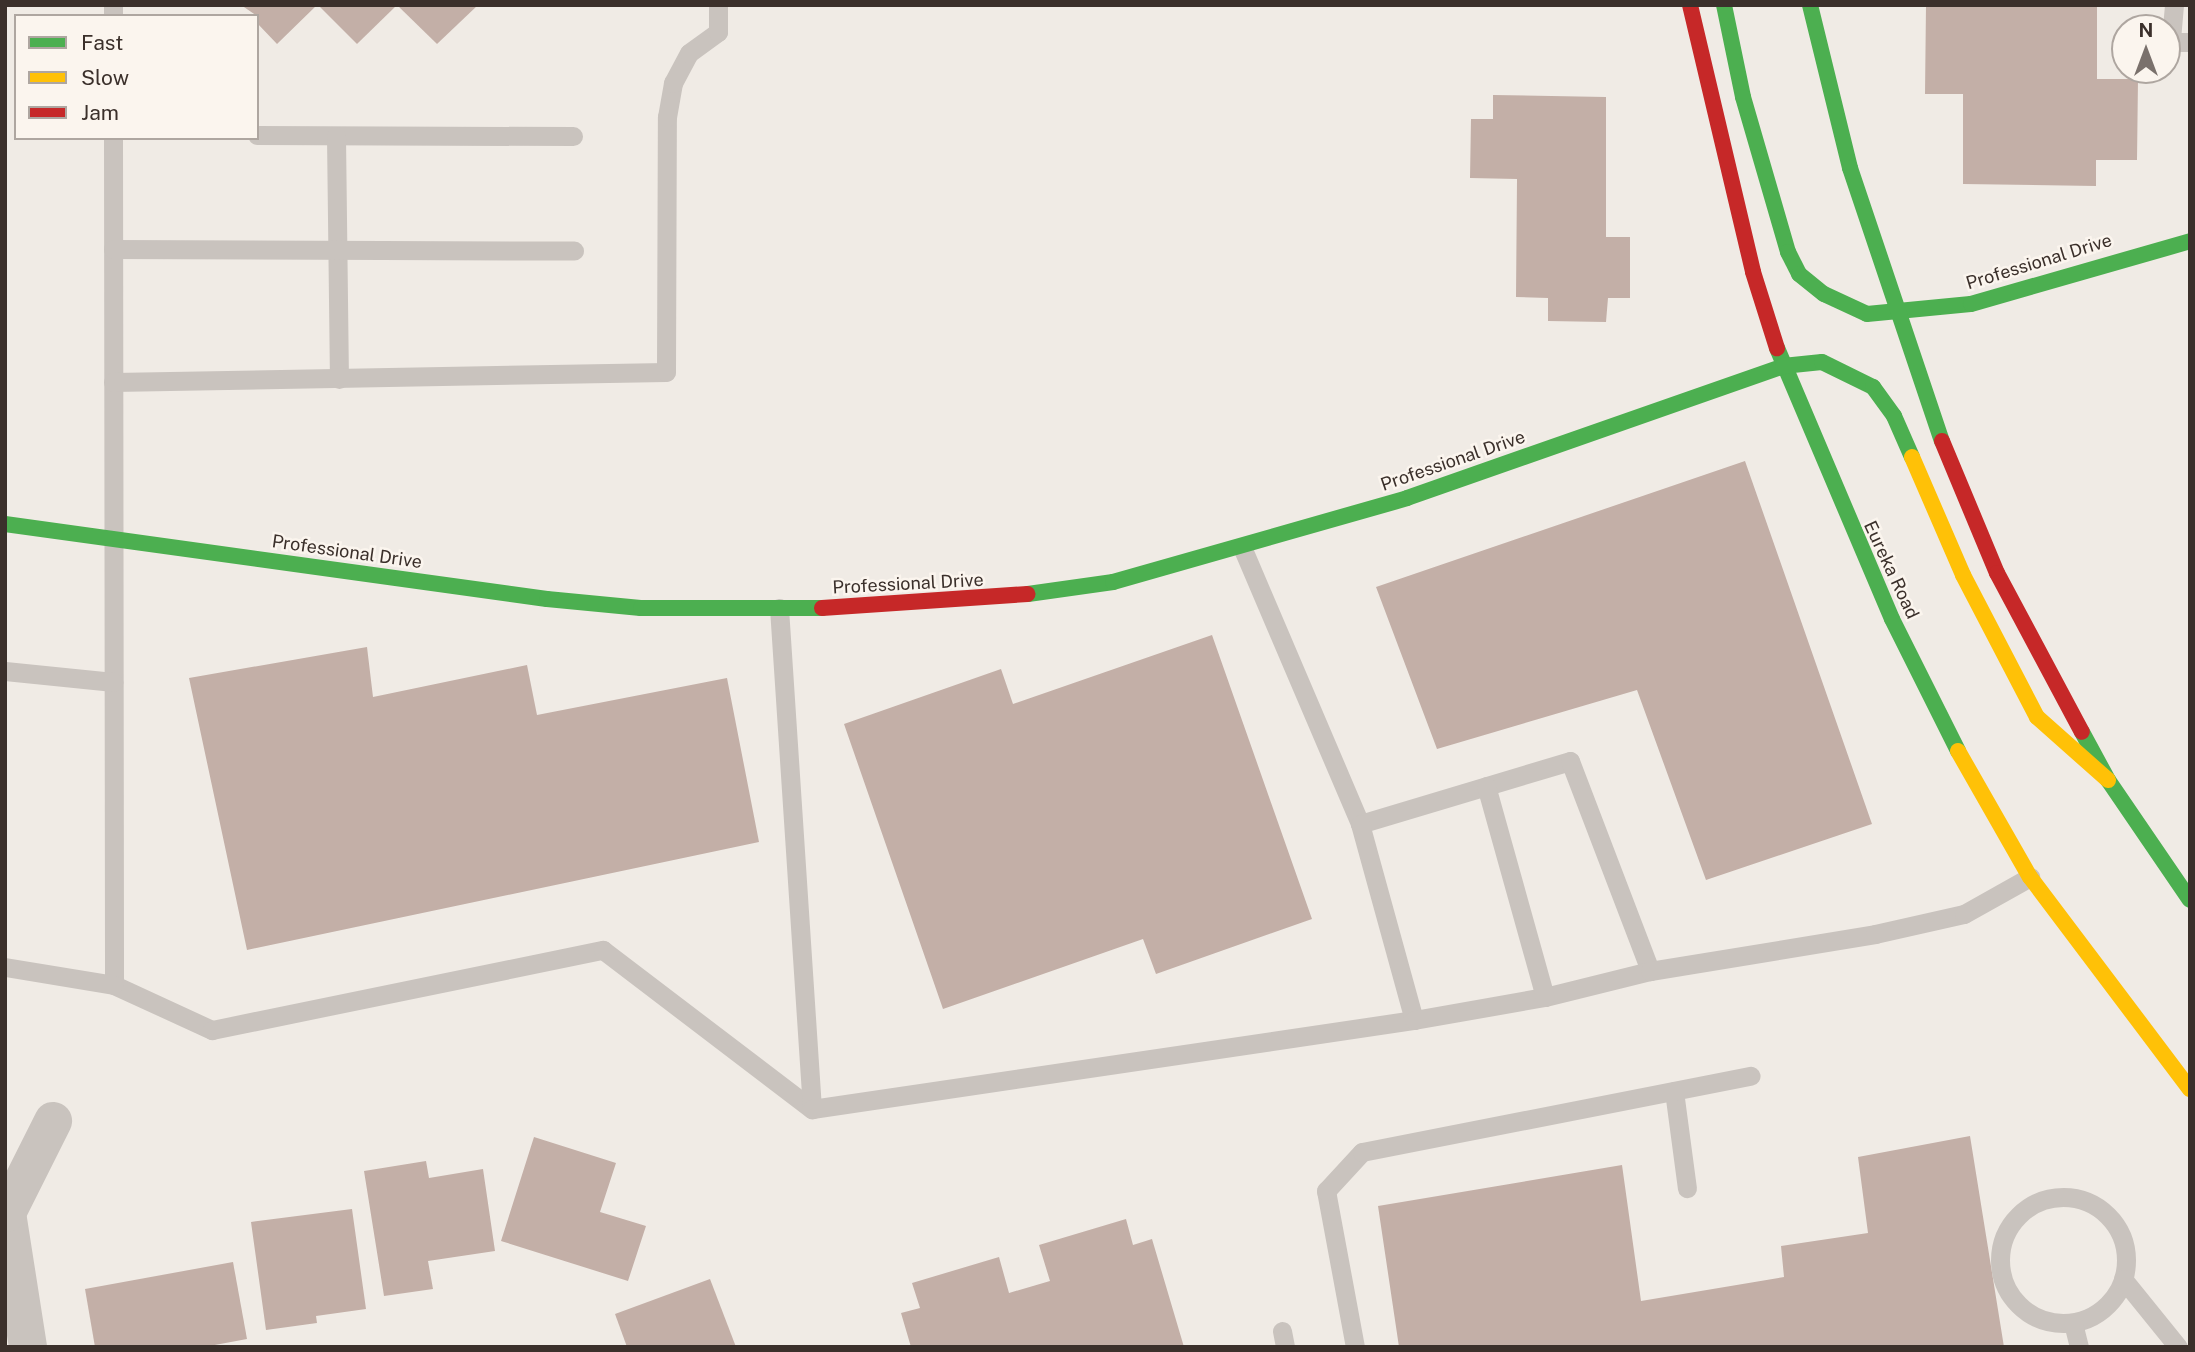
<!DOCTYPE html>
<html>
<head>
<meta charset="utf-8">
<style>
	body { margin:0 }
	#map { position:relative; width:2195px; height:1352px; overflow:hidden; background:#f0ebe5; font-family:"Public Sans",sans-serif }
	div>[style] { position:absolute }
	.building>* { inset:0; background:#c3afa7 }
	.lane>* { height:19px; margin:-9.5px; padding:0 9.5px; transform-origin:9.5px; border-radius:9.5px; background:#c9c3be }
	.lane>.ring { margin:-9.5px; padding:0; box-sizing:content-box; background:none; border:19px solid #c9c3be; border-radius:50% }
	.street>* { height:38px; margin:-19px; padding:0 19px; transform-origin:19px; border-radius:19px; background:#c9c3be }
	.fast>* { height:16px; margin:-8px; padding:0 8px; transform-origin:8px; border-radius:8px; background:#4caf50 }
	.slow>* { height:16px; margin:-8px; padding:0 8px; transform-origin:8px; border-radius:8px; background:#ffc107 }
	.jam>* { height:16px; margin:-8px; padding:0 8px; transform-origin:8px; border-radius:8px; background:#c62828 }
	span { translate:-50% -50%; white-space:nowrap; text-align:center; line-height:1.15; -webkit-text-stroke:5px #fbf5ee; paint-order:stroke }
	.street-label { font-size:18px; color:#3b302b }
	.frame { position:absolute; inset:0; border:7px solid #3b302b; pointer-events:none }
	.legend { position:absolute; left:14px; top:14px; width:245px; height:126px; box-sizing:border-box; background:#fbf5ee; border:2px solid #aea6a0; margin:0; padding:9px 12px; list-style:none; font-size:21px; color:#3b302b }
	.legend li { display:flex; align-items:center; gap:14px; height:35px }
	.legend b { width:35px; border:2px solid #aea6a0 }
	.north { position:absolute; left:2111px; top:14px; width:70px; height:70px; box-sizing:border-box; background:#fbf5ee; border:2px solid #aea6a0; border-radius:50%; rotate:0deg; font-size:19px; font-weight:700; line-height:28px; text-align:center; color:#3b302b }
	.north::after { content:''; display:block; margin:auto; width:24px; height:32px; background:#7a716c; clip-path:polygon(50% 0,100% 100%,50% 72%,0 100%) }
</style>
</head>
<body>
<div id="map">
	<div class="building">
		<i style="clip-path:polygon(241px 5px,317px 5px,277px 44px,257px 23px,257px 16px)"></i>
		<i style="clip-path:polygon(318px 5px,397px 5px,357px 44px)"></i>
		<i style="clip-path:polygon(397px 5px,478px 5px,437px 44px)"></i>
		<i style="clip-path:polygon(1926px 5px,2097px 5px,2097px 79px,2138px 79px,2137px 160px,2096px 160px,2096px 186px,1963px 184px,1963px 94px,1925px 94px)"></i>
		<i style="clip-path:polygon(1493px 95px,1606px 97px,1606px 237px,1630px 237px,1630px 298px,1608px 298px,1606px 322px,1548px 321px,1548px 298px,1516px 297px,1517px 179px,1470px 178px,1471px 119px,1493px 119px)"></i>
		<i style="clip-path:polygon(1745px 461px,1872px 824px,1706px 880px,1637px 690px,1437px 749px,1376px 587px)"></i>
		<i style="clip-path:polygon(1212px 635px,1312px 919px,1156px 974px,1143px 939px,943px 1009px,844px 724px,1001px 669px,1013px 704px)"></i>
		<i style="clip-path:polygon(367px 647px,373px 697px,527px 665px,537px 715px,727px 678px,759px 842px,247px 950px,189px 678px)"></i>
		<i style="clip-path:polygon(1970px 1136px,2004px 1347px,1399px 1347px,1378px 1206px,1622px 1165px,1641px 1301px,1784px 1277px,1781px 1246px,1868px 1233px,1858px 1157px)"></i>
		<i style="clip-path:polygon(534px 1137px,616px 1163px,600px 1212px,646px 1226px,628px 1281px,501px 1241px)"></i>
		<i style="clip-path:polygon(426px 1161px,429px 1178px,483px 1169px,495px 1251px,428px 1261px,433px 1289px,384px 1296px,364px 1171px)"></i>
		<i style="clip-path:polygon(352px 1209px,366px 1309px,316px 1316px,317px 1323px,266px 1330px,251px 1222px)"></i>
		<i style="clip-path:polygon(1126px 1219px,1133px 1245px,1152px 1239px,1184px 1347px,911px 1347px,901px 1313px,920px 1308px,912px 1283px,999px 1257px,1009px 1293px,1050px 1281px,1039px 1245px)"></i>
		<i style="clip-path:polygon(233px 1262px,247px 1339px,204px 1347px,95px 1347px,85px 1289px)"></i>
		<i style="clip-path:polygon(710px 1279px,736px 1347px,627px 1347px,615px 1314px)"></i>
	</div>
	<div class="lane">
		<i style="left:2174px;top:5px;width:37px;rotate:95deg"></i>
		<i style="left:2171px;top:42px;width:19px"></i>
		<i style="left:113px;top:16px;width:11px;rotate:-90deg"></i>
		<i style="left:257px;top:135px;width:316px;rotate:0.2deg"></i>
		<i style="left:336px;top:136px;width:243px;rotate:89.3deg"></i>
		<i style="left:113px;top:138px;width:847px;rotate:89.93deg"></i>
		<i style="left:114px;top:985px;width:108px;rotate:24.7deg"></i>
		<i style="left:212px;top:1030px;width:399px;rotate:-11.6deg"></i>
		<i style="left:603px;top:950px;width:263px;rotate:37.3deg"></i>
		<i style="left:113px;top:249px;width:461px;rotate:0.2deg"></i>
		<i style="left:113px;top:382px;width:553px;rotate:-1.04deg"></i>
		<i style="left:666px;top:372px;width:255px;rotate:-89.8deg"></i>
		<i style="left:667px;top:117px;width:35px;rotate:-80deg"></i>
		<i style="left:673px;top:83px;width:34px;rotate:-62deg"></i>
		<i style="left:689px;top:53px;width:36px;rotate:-36deg"></i>
		<i style="left:718px;top:32px;width:27px;rotate:-90deg"></i>
		<i style="left:1242px;top:547px;width:301px;rotate:66.9deg"></i>
		<i style="left:1360px;top:824px;width:219px;rotate:-16.7deg"></i>
		<i style="left:1570px;top:761px;width:225px;rotate:69.1deg"></i>
		<i style="left:779px;top:608px;width:502px;rotate:86.23deg"></i>
		<i style="left:812px;top:1109px;width:609px;rotate:-8.41deg"></i>
		<i style="left:1414px;top:1020px;width:203px;rotate:-105.4deg"></i>
		<i style="left:5px;top:671px;width:109px;rotate:5.8deg"></i>
		<i style="left:5px;top:967px;width:110px;rotate:9.4deg"></i>
		<i style="left:1545px;top:997px;width:108px;rotate:-13.9deg"></i>
		<i style="left:1650px;top:971px;width:228px;rotate:-9.3deg"></i>
		<i style="left:1875px;top:934px;width:91px;rotate:-12.7deg"></i>
		<i style="left:1964px;top:914px;width:76px;rotate:-29.3deg"></i>
		<i style="left:1414px;top:1020px;width:133px;rotate:-10deg"></i>
		<i style="left:1545px;top:997px;width:219px;rotate:-105.6deg"></i>
		<i style="left:1674px;top:1091px;width:98px;rotate:82.4deg"></i>
		<i class="ring" style="left:2000px;top:1197px;width:107px;height:107px"></i>
		<i style="left:2123px;top:1279px;width:87px;rotate:51deg"></i>
		<i style="left:2073px;top:1323px;width:25px;rotate:76deg"></i>
		<i style="left:1282px;top:1331px;width:16px;rotate:79deg"></i>
		<i style="left:1355px;top:1347px;width:159px;rotate:-100.5deg"></i>
		<i style="left:1326px;top:1191px;width:53px;rotate:-47.3deg"></i>
		<i style="left:1362px;top:1152px;width:396px;rotate:-11.1deg"></i>
	</div>
	<div class="street">
		<i style="left:28px;top:1347px;width:136px;rotate:-98.9deg"></i>
		<i style="left:7px;top:1213px;width:103px;rotate:-63.4deg"></i>
	</div>
	<div class="fast">
		<i style="left:1724px;top:5px;width:94px;rotate:78.3deg"></i>
		<i style="left:1743px;top:97px;width:161px;rotate:73.8deg"></i>
		<i style="left:1788px;top:252px;width:25px;rotate:63deg"></i>
		<i style="left:1799px;top:274px;width:32px;rotate:39deg"></i>
		<i style="left:1824px;top:294px;width:47px;rotate:24.9deg"></i>
		<i style="left:1867px;top:314px;width:104px;rotate:-5.5deg"></i>
		<i style="left:1971px;top:304px;width:228px;rotate:-16deg"></i>
		<i style="left:1810px;top:5px;width:168px;rotate:76.2deg"></i>
		<i style="left:1850px;top:168px;width:288px;rotate:71.4deg"></i>
		<i style="left:1777px;top:348px;width:294px;rotate:67deg"></i>
		<i style="left:1892px;top:619px;width:148px;rotate:63.4deg"></i>
		<i style="left:5px;top:524px;width:547px;rotate:7.88deg"></i>
		<i style="left:547px;top:599px;width:94px;rotate:5.5deg"></i>
		<i style="left:641px;top:608px;width:181px"></i>
		<i style="left:1028px;top:594px;width:86px;rotate:-8deg"></i>
		<i style="left:1113px;top:582px;width:306px;rotate:-15.9deg"></i>
		<i style="left:1407px;top:498px;width:398px;rotate:-19.3deg"></i>
		<i style="left:1783px;top:366px;width:39px;rotate:-6deg"></i>
		<i style="left:1822px;top:362px;width:57px;rotate:26.1deg"></i>
		<i style="left:1873px;top:387px;width:36px;rotate:54deg"></i>
		<i style="left:1894px;top:416px;width:45px;rotate:66.3deg"></i>
		<i style="left:2082px;top:732px;width:55px;rotate:61.6deg"></i>
		<i style="left:2108px;top:780px;width:145px;rotate:55.7deg"></i>
	</div>
	<div class="slow">
		<i style="left:1912px;top:457px;width:129px;rotate:66.6deg"></i>
		<i style="left:1963px;top:575px;width:160px;rotate:62.5deg"></i>
		<i style="left:2037px;top:717px;width:95px;rotate:41.6deg"></i>
		<i style="left:1958px;top:751px;width:145px;rotate:60.3deg"></i>
		<i style="left:2030px;top:877px;width:266px;rotate:53deg"></i>
	</div>
	<div class="jam">
		<i style="left:1690px;top:5px;width:274px;rotate:76.7deg"></i>
		<i style="left:1753px;top:272px;width:80px;rotate:72.5deg"></i>
		<i style="left:1942px;top:441px;width:143px;rotate:67.4deg"></i>
		<i style="left:1997px;top:573px;width:180px;rotate:61.9deg"></i>
		<i style="left:822px;top:608px;width:206px;rotate:-3.9deg"></i>
	</div>
	<div class="street-label">
		<span style="left:2039px;top:262px;rotate:-17deg">Professional Drive</span>
		<span style="left:1453px;top:461px;rotate:-19deg">Professional Drive</span>
		<span style="left:347px;top:552px;rotate:8deg">Professional Drive</span>
		<span style="left:1891px;top:570px;rotate:65deg">Eureka Road</span>
		<span style="left:908px;top:584px;rotate:-3deg">Professional Drive</span>
	</div>
	<div class="frame"></div>
	<ul class="legend">
	<li><b style="height:9px;background:#4caf50"></b>Fast</li>
	<li><b style="height:9px;background:#ffc107"></b>Slow</li>
	<li><b style="height:9px;background:#c62828"></b>Jam</li>
	</ul>
	<div class="north">N</div>
</div>
</body>
</html>
